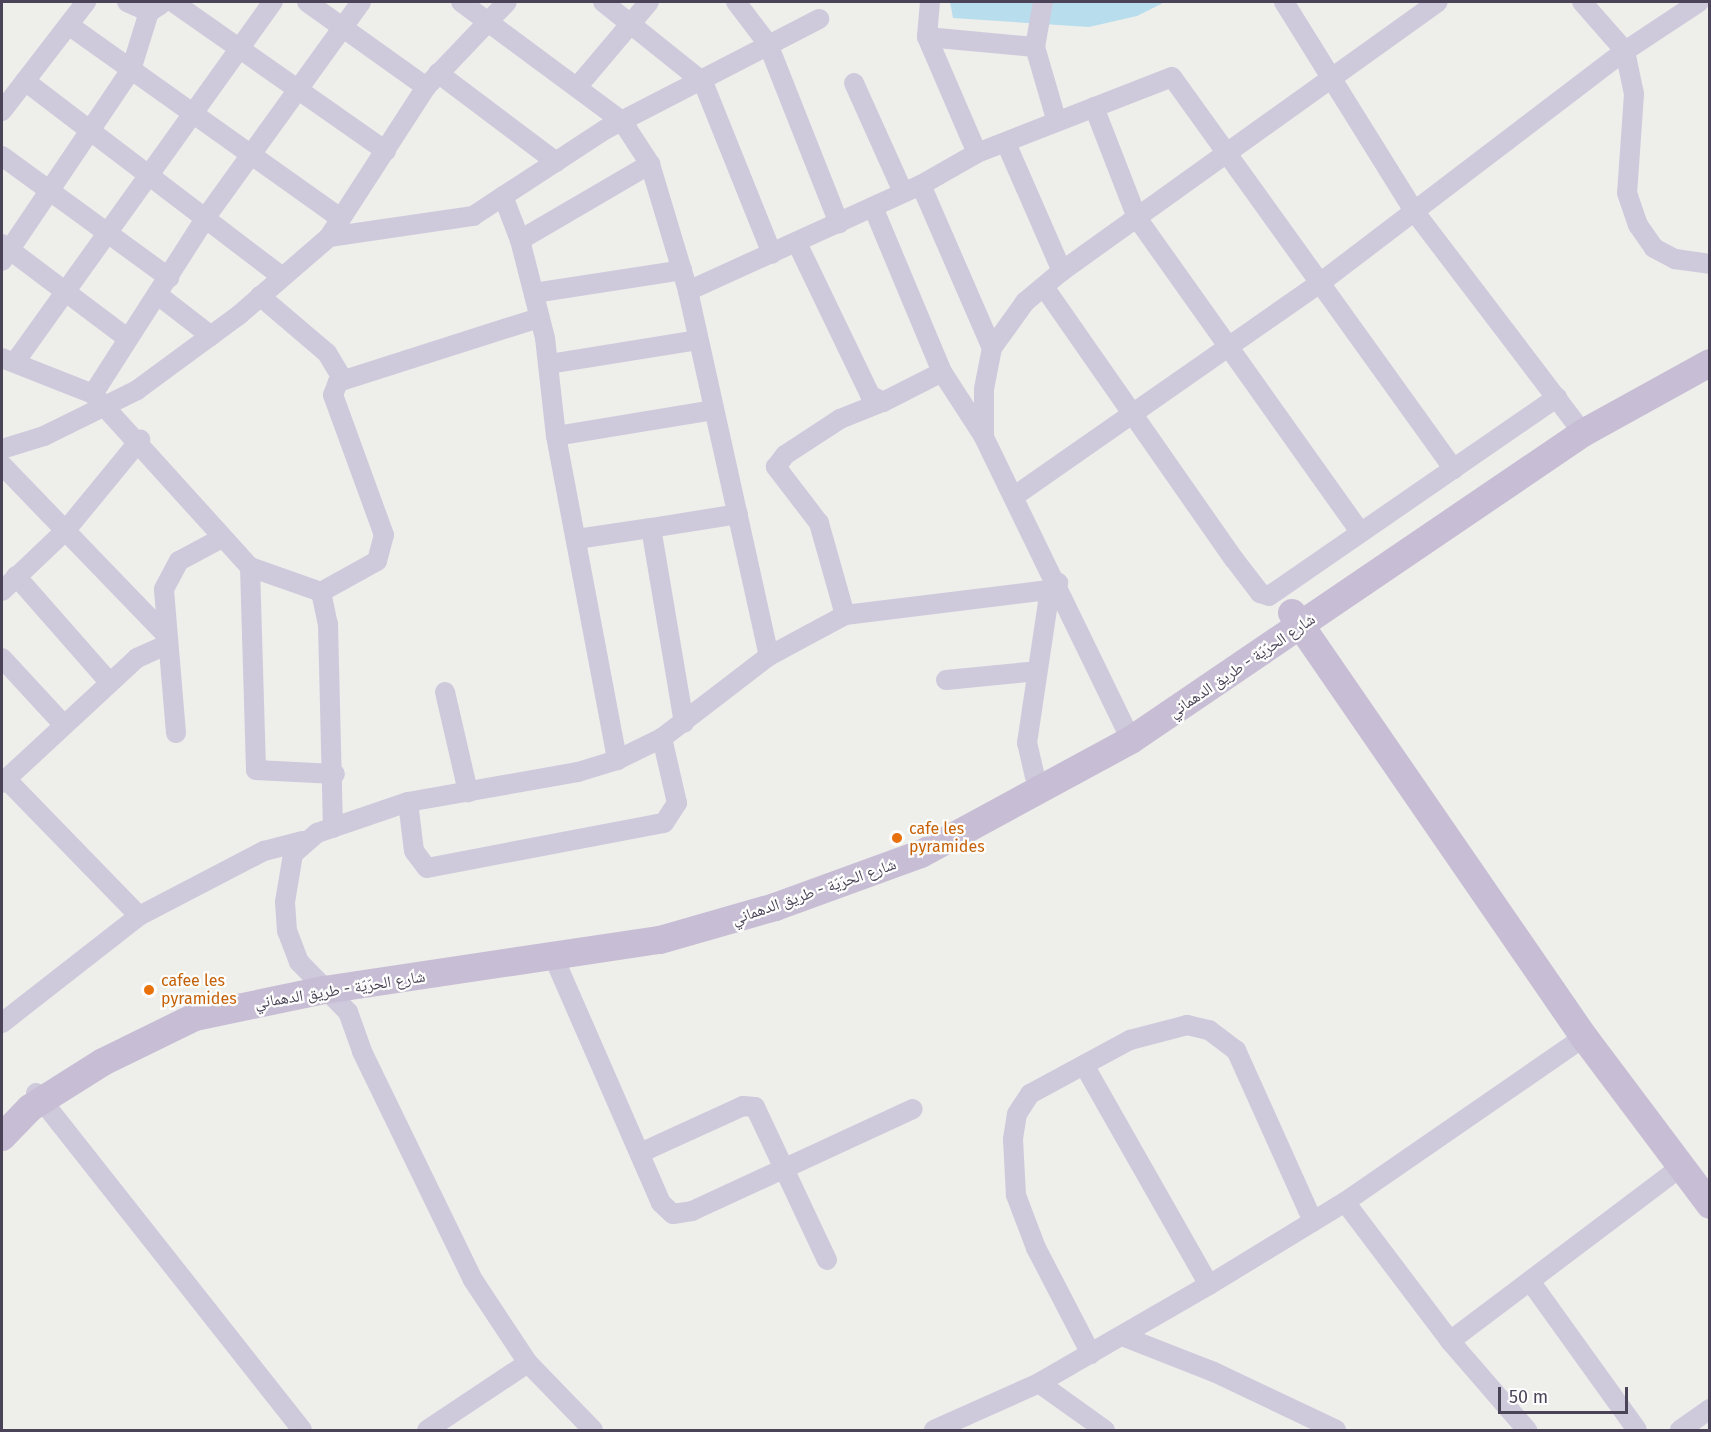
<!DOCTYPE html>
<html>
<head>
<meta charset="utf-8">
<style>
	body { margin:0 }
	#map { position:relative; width:1711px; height:1432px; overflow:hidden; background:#eeeeeb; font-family:"Fira Sans","Noto Naskh Arabic",sans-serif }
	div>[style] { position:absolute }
	.green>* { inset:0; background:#b8deed }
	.street>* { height:20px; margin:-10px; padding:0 10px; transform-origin:10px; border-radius:10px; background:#cfc9dc }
	.secondary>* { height:28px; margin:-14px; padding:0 14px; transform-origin:14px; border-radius:14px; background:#c7bdd4 }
	.dots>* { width:16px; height:16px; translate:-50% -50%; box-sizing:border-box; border:3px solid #fff; border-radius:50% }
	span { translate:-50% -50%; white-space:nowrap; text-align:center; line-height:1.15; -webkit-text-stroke:4.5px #fff; paint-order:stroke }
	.street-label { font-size:16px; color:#4b4458 }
	.food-label { font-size:16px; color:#c56008 }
	.left { translate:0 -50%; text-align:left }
	.frame { position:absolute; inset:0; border:3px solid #4b4458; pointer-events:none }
	.scale { position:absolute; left:1498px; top:1387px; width:130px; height:27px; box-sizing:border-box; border:3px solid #4b4458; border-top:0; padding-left:8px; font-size:18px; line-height:21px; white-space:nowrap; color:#4b4458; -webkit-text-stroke:4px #fff; paint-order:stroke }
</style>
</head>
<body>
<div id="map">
	<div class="green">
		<i style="clip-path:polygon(950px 2px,1165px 2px,1137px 16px,1089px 27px,953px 18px)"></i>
	</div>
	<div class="street">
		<i style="left:127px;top:2px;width:24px;rotate:24deg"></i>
		<i style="left:149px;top:12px;width:13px;rotate:-32deg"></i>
		<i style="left:173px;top:2px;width:260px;rotate:35deg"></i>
		<i style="left:307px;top:2px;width:146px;rotate:35.5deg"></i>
		<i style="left:461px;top:2px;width:200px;rotate:36.5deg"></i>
		<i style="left:622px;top:121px;width:51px;rotate:56.9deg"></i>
		<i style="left:650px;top:164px;width:133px;rotate:73.3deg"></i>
		<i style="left:688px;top:291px;width:374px;rotate:77.5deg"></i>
		<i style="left:603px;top:2px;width:128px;rotate:38.7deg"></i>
		<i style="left:703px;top:82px;width:185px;rotate:68.1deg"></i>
		<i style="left:736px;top:2px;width:53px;rotate:52.7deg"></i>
		<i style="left:768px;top:44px;width:193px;rotate:68.4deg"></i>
		<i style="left:930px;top:2px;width:35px;rotate:95deg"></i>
		<i style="left:927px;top:37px;width:126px;rotate:66.7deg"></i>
		<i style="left:1284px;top:2px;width:246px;rotate:58.1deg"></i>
		<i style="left:1414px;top:211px;width:279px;rotate:52.7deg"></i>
		<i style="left:1582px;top:2px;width:65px;rotate:48.7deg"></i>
		<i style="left:1625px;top:51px;width:44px;rotate:78.2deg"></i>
		<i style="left:1634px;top:94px;width:99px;rotate:94deg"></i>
		<i style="left:1627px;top:193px;width:34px;rotate:71deg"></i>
		<i style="left:1638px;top:225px;width:28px;rotate:55deg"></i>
		<i style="left:1654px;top:248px;width:24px;rotate:28deg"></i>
		<i style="left:1675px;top:259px;width:35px;rotate:8deg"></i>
		<i style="left:70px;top:26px;width:331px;rotate:35.4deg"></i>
		<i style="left:927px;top:37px;width:108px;rotate:5.3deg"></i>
		<i style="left:1035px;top:47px;width:75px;rotate:73.7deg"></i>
		<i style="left:1035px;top:47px;width:46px;rotate:-79.9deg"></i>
		<i style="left:438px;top:73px;width:148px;rotate:37deg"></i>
		<i style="left:25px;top:81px;width:323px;rotate:37.3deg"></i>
		<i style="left:854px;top:83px;width:120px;rotate:65.8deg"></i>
		<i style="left:578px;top:86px;width:110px;rotate:-49.8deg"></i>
		<i style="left:1094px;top:107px;width:119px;rotate:68.8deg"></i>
		<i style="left:1137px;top:218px;width:385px;rotate:54.6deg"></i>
		<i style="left:2px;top:111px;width:138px;rotate:-52.4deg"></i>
		<i style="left:1006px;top:143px;width:140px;rotate:66.4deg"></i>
		<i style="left:2px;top:156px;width:207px;rotate:36.1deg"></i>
		<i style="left:921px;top:185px;width:178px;rotate:66.5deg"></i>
		<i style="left:503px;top:196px;width:47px;rotate:68.9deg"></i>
		<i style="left:520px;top:240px;width:101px;rotate:75.7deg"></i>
		<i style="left:545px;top:338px;width:99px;rotate:83.6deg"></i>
		<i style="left:556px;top:436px;width:330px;rotate:79.3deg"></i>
		<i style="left:873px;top:207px;width:179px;rotate:67.3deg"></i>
		<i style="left:329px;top:237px;width:146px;rotate:-8.3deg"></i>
		<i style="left:473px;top:216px;width:159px;rotate:-33.2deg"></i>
		<i style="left:606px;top:129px;width:240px;rotate:-27.3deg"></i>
		<i style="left:520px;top:240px;width:151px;rotate:-30.3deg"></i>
		<i style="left:797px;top:243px;width:169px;rotate:64.3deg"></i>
		<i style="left:870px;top:395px;width:15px;rotate:28deg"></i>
		<i style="left:883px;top:402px;width:66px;rotate:-27deg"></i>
		<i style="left:942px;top:372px;width:77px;rotate:57.1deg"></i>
		<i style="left:2px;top:244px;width:156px;rotate:36.9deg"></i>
		<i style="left:2px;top:261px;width:230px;rotate:-56deg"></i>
		<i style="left:131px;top:70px;width:61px;rotate:-72.8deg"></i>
		<i style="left:1044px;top:287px;width:332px;rotate:55.1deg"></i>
		<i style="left:1234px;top:559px;width:43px;rotate:52.6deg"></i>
		<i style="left:1260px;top:593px;width:9px;rotate:18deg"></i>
		<i style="left:1269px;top:596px;width:350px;rotate:-34.6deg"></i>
		<i style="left:688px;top:291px;width:256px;rotate:-24.5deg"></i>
		<i style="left:921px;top:185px;width:64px;rotate:-29.7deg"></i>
		<i style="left:977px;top:153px;width:209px;rotate:-21.3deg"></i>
		<i style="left:1172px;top:77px;width:483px;rotate:54.3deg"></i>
		<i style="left:534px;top:293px;width:150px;rotate:-8.8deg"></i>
		<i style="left:158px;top:295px;width:67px;rotate:37.7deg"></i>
		<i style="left:260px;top:296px;width:88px;rotate:40.4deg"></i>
		<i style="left:327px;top:353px;width:31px;rotate:59deg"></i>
		<i style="left:2px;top:358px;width:98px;rotate:21.6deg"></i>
		<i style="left:93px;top:394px;width:234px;rotate:47.8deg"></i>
		<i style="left:250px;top:567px;width:75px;rotate:19.4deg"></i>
		<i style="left:321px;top:592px;width:64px;rotate:-29deg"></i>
		<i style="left:377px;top:561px;width:27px;rotate:-75deg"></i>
		<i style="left:384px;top:535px;width:149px;rotate:-110deg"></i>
		<i style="left:333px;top:395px;width:14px;rotate:-69deg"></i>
		<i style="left:338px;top:382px;width:210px;rotate:-17.7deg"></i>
		<i style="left:15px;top:362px;width:443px;rotate:-54.4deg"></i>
		<i style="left:549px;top:364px;width:150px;rotate:-9.2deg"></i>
		<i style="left:93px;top:394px;width:210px;rotate:-57.4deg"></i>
		<i style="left:206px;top:217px;width:265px;rotate:-54.2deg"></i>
		<i style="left:556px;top:436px;width:159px;rotate:-9.4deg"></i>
		<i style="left:2px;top:449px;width:44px;rotate:-17.2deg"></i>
		<i style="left:44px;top:436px;width:104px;rotate:-26.3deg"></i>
		<i style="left:137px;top:390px;width:127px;rotate:-36.3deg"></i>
		<i style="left:239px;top:315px;width:119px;rotate:-40.9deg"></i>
		<i style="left:329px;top:237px;width:179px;rotate:-57.1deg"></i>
		<i style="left:426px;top:87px;width:117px;rotate:-46.4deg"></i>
		<i style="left:2px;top:465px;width:233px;rotate:46deg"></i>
		<i style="left:1016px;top:495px;width:371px;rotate:-34.9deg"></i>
		<i style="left:1320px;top:283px;width:383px;rotate:-37.3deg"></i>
		<i style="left:1625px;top:51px;width:89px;rotate:-33.5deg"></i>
		<i style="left:577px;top:539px;width:75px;rotate:-8.5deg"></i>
		<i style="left:250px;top:567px;width:203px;rotate:88.3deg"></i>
		<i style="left:256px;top:770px;width:79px;rotate:2.9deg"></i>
		<i style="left:16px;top:576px;width:141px;rotate:48.7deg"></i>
		<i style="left:2px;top:591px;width:88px;rotate:-43.6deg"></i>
		<i style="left:66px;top:530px;width:117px;rotate:-50.6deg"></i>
		<i style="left:321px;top:592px;width:33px;rotate:78deg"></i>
		<i style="left:328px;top:624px;width:204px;rotate:88.6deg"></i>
		<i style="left:845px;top:615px;width:96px;rotate:-105.8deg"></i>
		<i style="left:819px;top:523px;width:71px;rotate:-127.5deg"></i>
		<i style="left:776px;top:467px;width:15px;rotate:-53deg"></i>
		<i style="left:785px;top:455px;width:66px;rotate:-33.2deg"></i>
		<i style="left:840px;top:419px;width:43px;rotate:-21.8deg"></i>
		<i style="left:2px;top:658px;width:90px;rotate:47.3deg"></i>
		<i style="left:946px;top:680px;width:91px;rotate:-5.6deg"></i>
		<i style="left:445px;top:692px;width:103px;rotate:77deg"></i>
		<i style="left:684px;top:723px;width:198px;rotate:-99.6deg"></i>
		<i style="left:651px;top:528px;width:88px;rotate:-9.1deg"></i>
		<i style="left:176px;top:733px;width:144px;rotate:-94.8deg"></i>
		<i style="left:164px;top:589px;width:32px;rotate:-62deg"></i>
		<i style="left:179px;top:561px;width:47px;rotate:-28.2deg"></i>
		<i style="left:1131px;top:740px;width:337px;rotate:-115.9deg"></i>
		<i style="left:984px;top:437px;width:48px;rotate:-90deg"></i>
		<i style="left:984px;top:389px;width:42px;rotate:-79deg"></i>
		<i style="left:992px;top:348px;width:57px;rotate:-54.3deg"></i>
		<i style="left:1025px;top:302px;width:48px;rotate:-40deg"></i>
		<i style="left:1062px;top:271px;width:462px;rotate:-35.6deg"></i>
		<i style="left:1035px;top:777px;width:35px;rotate:-103deg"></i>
		<i style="left:1027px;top:743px;width:155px;rotate:-81.5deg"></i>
		<i style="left:5px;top:778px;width:192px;rotate:45.8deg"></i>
		<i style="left:139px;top:916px;width:141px;rotate:-27.5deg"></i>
		<i style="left:264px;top:851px;width:40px;rotate:-14.4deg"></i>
		<i style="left:2px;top:783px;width:184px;rotate:-42.8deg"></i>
		<i style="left:137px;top:658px;width:32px;rotate:-24deg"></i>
		<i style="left:408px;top:802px;width:49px;rotate:83deg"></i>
		<i style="left:414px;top:851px;width:21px;rotate:53deg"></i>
		<i style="left:427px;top:868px;width:241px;rotate:-10.8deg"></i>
		<i style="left:664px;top:823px;width:24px;rotate:-57deg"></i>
		<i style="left:677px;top:803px;width:67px;rotate:-103deg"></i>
		<i style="left:554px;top:958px;width:267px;rotate:66.4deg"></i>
		<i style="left:661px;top:1203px;width:16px;rotate:43deg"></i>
		<i style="left:673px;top:1214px;width:19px;rotate:-9deg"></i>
		<i style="left:692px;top:1211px;width:243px;rotate:-24.8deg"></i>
		<i style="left:2px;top:1023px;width:174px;rotate:-38deg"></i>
		<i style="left:1084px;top:1065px;width:253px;rotate:60.4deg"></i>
		<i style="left:36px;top:1093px;width:429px;rotate:51.7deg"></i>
		<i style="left:640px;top:1153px;width:113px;rotate:-24.5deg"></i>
		<i style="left:743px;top:1106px;width:12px;rotate:5deg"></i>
		<i style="left:755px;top:1107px;width:169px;rotate:64.8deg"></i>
		<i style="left:1345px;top:1202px;width:174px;rotate:52.9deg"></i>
		<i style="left:1450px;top:1341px;width:118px;rotate:49.1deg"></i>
		<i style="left:1530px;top:1281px;width:183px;rotate:54.3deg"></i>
		<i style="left:1122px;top:1336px;width:99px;rotate:21.4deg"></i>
		<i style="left:1214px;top:1372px;width:135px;rotate:25.4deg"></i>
		<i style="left:1450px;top:1341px;width:289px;rotate:-37deg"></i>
		<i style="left:1091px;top:1354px;width:119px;rotate:-117.4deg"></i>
		<i style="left:1036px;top:1248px;width:57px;rotate:-110.7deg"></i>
		<i style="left:1016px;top:1195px;width:56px;rotate:-93.1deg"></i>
		<i style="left:1013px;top:1139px;width:25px;rotate:-81deg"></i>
		<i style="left:1017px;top:1114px;width:24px;rotate:-57deg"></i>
		<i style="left:1030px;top:1094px;width:114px;rotate:-28.4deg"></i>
		<i style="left:1130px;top:1040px;width:59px;rotate:-14.7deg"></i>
		<i style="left:1187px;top:1025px;width:23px;rotate:13deg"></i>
		<i style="left:1209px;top:1030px;width:34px;rotate:37deg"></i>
		<i style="left:1236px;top:1050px;width:188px;rotate:65.8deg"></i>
		<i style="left:1039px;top:1383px;width:81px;rotate:35.5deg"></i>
		<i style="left:427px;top:1430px;width:121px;rotate:-33.6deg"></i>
		<i style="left:593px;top:1430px;width:93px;rotate:-134.1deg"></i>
		<i style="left:528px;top:1363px;width:100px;rotate:-123.5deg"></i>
		<i style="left:473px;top:1280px;width:254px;rotate:-115.9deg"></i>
		<i style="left:362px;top:1051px;width:41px;rotate:-109.7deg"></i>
		<i style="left:348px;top:1012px;width:70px;rotate:-134.4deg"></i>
		<i style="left:299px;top:962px;width:33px;rotate:-111deg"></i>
		<i style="left:287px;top:931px;width:29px;rotate:-94deg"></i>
		<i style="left:285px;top:902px;width:49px;rotate:-80.5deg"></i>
		<i style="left:293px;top:854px;width:32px;rotate:-41deg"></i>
		<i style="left:317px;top:833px;width:96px;rotate:-18.8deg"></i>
		<i style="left:408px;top:802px;width:173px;rotate:-10deg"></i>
		<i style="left:578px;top:772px;width:41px;rotate:-17.1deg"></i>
		<i style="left:617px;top:760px;width:50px;rotate:-26.1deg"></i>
		<i style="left:662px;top:738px;width:135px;rotate:-37.5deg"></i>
		<i style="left:769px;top:656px;width:86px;rotate:-28.3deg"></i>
		<i style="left:845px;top:615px;width:207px;rotate:-7deg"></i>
		<i style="left:1050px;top:590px;width:11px;rotate:-41deg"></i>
		<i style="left:934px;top:1430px;width:115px;rotate:-24.1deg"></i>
		<i style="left:1039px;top:1383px;width:196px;rotate:-30deg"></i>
		<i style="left:1209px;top:1285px;width:159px;rotate:-31.4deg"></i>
		<i style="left:1345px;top:1202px;width:290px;rotate:-34.6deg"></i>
		<i style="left:1680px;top:1430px;width:37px;rotate:-35deg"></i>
	</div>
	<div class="secondary">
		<i style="left:1292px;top:613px;width:515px;rotate:55.45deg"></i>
		<i style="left:1584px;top:1037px;width:210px;rotate:53.1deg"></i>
		<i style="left:2px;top:1137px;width:40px;rotate:-46deg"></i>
		<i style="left:30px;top:1108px;width:86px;rotate:-32.2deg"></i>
		<i style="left:103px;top:1062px;width:102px;rotate:-26.1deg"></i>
		<i style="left:195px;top:1017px;width:132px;rotate:-11.8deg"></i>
		<i style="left:324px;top:990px;width:340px;rotate:-8.5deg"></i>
		<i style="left:660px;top:940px;width:120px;rotate:-16deg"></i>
		<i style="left:775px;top:907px;width:155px;rotate:-20deg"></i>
		<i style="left:921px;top:854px;width:239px;rotate:-28.5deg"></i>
		<i style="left:1131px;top:740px;width:546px;rotate:-34.18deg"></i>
		<i style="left:1583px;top:433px;width:145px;rotate:-28.9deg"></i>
	</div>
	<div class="dots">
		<i style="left:897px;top:838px;background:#e8710a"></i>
		<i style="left:149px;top:990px;background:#e8710a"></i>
	</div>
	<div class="street-label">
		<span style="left:1242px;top:666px;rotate:-34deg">شارع الحرّيّة - طريق الدهماني</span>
		<span style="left:814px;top:892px;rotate:-19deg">شارع الحرّيّة - طريق الدهماني</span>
		<span style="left:340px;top:990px;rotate:-9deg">شارع الحرّيّة - طريق الدهماني</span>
	</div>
	<div class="food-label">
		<span class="left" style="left:909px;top:838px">cafe les<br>pyramides</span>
		<span class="left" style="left:161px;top:990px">cafee les<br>pyramides</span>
	</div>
	<div class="frame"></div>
	<div class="scale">50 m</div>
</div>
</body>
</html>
